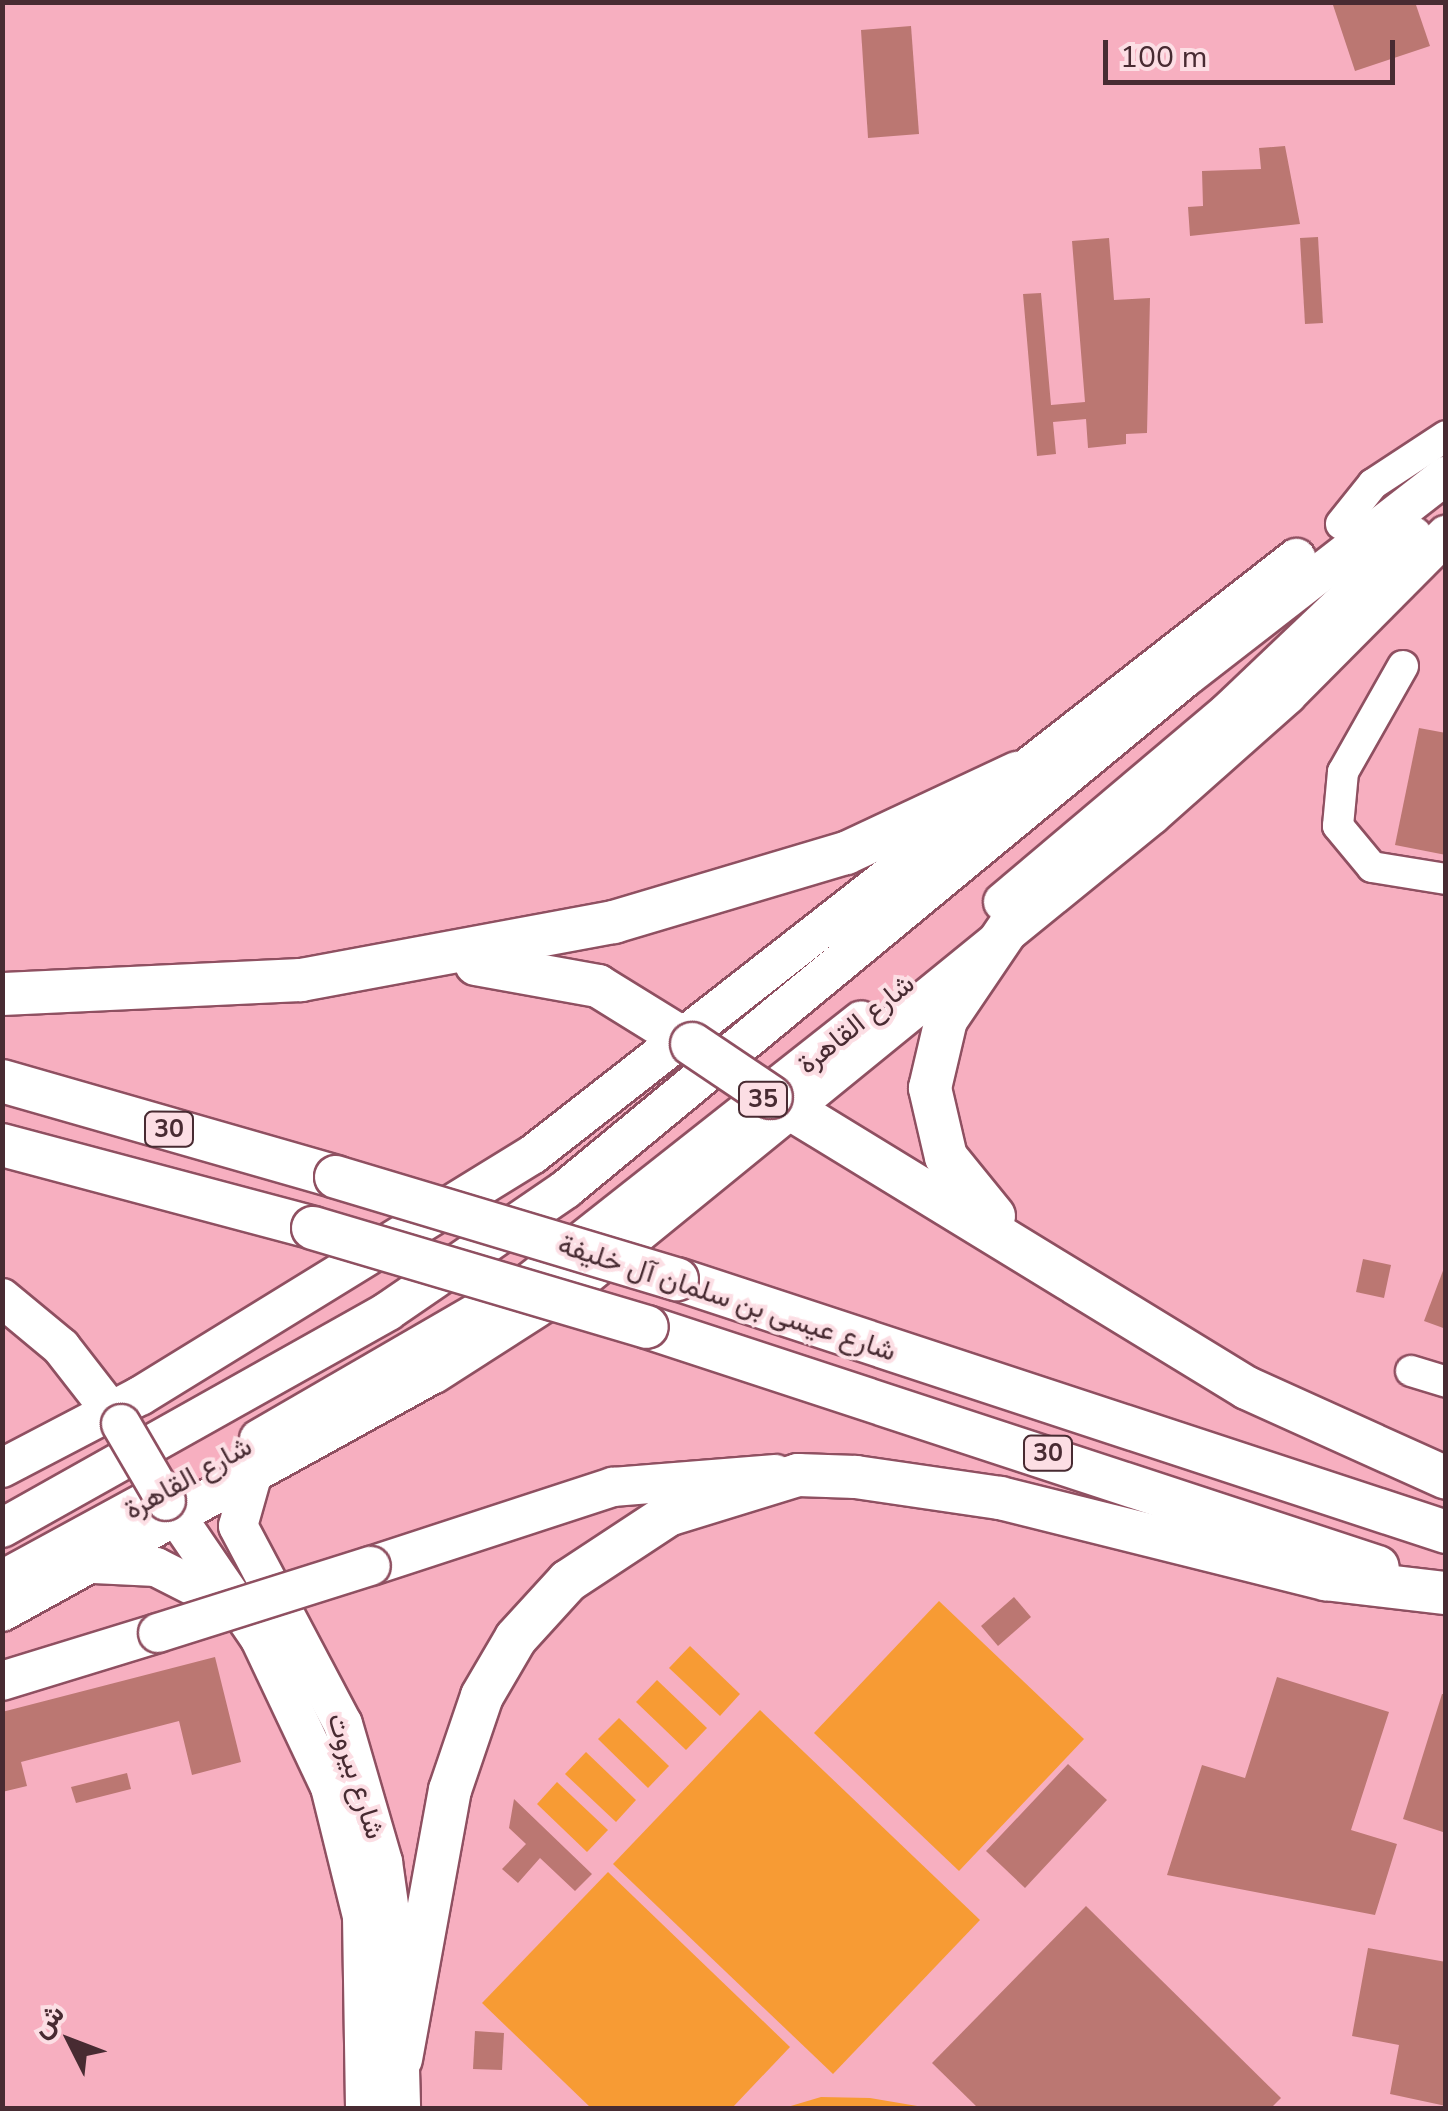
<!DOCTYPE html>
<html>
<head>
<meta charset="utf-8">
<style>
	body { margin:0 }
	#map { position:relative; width:1448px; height:2111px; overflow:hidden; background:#f7afc0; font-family:"Nunito Sans",Vazirmatn,sans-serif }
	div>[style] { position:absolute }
	.green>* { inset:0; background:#f79b34 }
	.building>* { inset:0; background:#bb7772 }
	.roads { filter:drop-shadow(2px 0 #8f5061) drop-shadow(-2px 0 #8f5061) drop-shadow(0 2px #8f5061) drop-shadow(0 -2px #8f5061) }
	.minor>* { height:30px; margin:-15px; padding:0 15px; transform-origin:15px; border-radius:15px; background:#fff }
	.major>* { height:38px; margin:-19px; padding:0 19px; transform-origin:19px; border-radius:19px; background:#fff }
	.highway>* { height:42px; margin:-21px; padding:0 21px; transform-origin:21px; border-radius:21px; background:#fff }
	.bridges { filter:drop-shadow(2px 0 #8f5061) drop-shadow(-2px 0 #8f5061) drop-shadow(0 2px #8f5061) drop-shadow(0 -2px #8f5061) }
	.major-bridge>* { height:38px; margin:-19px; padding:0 19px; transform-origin:19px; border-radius:19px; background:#fff }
	.highway-bridge>* { height:42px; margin:-21px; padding:0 21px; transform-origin:21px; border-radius:21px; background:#fff }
	span { translate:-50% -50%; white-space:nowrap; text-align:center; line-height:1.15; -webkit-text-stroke:8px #fcdee4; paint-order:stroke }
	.shield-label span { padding:2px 8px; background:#fcdee4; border:2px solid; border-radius:8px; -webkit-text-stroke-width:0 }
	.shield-label { font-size:25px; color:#482b32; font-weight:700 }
	.street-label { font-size:28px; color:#482b32 }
	.frame { position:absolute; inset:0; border:5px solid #482b32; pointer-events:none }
	.north { position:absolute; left:20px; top:1991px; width:100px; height:100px; -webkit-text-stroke:8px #fcdee4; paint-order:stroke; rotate:312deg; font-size:28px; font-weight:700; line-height:40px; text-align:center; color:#482b32 }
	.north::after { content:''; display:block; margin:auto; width:35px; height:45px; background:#482b32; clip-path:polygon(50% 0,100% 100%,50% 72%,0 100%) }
	.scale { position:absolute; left:1103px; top:40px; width:292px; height:45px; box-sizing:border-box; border:5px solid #482b32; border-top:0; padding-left:12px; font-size:30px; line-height:35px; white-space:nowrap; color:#482b32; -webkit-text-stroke:8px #fcdee4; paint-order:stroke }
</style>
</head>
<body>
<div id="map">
	<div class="green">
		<i style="clip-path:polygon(939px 1601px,1084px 1739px,959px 1871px,814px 1733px)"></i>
		<i style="clip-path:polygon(690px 1646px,740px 1694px,720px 1716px,669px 1668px)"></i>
		<i style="clip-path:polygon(657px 1680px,707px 1728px,686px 1750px,636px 1702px)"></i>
		<i style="clip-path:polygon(760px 1710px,980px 1920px,833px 2074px,613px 1864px)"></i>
		<i style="clip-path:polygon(619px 1718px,669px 1766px,648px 1788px,598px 1739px)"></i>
		<i style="clip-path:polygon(586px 1752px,636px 1800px,616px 1822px,565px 1774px)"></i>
		<i style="clip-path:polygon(557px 1782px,608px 1830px,587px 1852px,537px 1804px)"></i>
		<i style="clip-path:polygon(608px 1872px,790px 2047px,732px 2108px,591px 2108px,482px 2003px)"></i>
		<i style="clip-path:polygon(821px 2097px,870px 2098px,929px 2108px,784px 2108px)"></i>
	</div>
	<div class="building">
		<i style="clip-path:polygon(1332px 2px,1415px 2px,1430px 46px,1355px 71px)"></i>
		<i style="clip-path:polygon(911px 26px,919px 134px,868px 138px,861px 30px)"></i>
		<i style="clip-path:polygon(1285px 146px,1300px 224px,1190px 236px,1188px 207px,1203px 206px,1202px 171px,1261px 169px,1259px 148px)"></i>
		<i style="clip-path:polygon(1318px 237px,1323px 323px,1305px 324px,1300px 238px)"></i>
		<i style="clip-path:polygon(1109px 238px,1114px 300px,1150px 298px,1147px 433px,1126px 434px,1126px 444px,1088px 448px,1086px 419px,1053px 422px,1056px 454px,1037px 456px,1023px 294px,1041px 293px,1051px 405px,1085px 402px,1072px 241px)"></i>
		<i style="clip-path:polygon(1419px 728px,1446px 733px,1446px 855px,1395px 845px)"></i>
		<i style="clip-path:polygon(1363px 1259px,1391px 1265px,1384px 1298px,1356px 1292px)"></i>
		<i style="clip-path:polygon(1444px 1268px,1446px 1268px,1446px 1329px,1424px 1321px)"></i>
		<i style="clip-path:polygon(1014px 1597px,1031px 1617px,998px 1646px,981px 1626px)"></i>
		<i style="clip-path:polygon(215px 1657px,241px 1762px,192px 1775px,179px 1721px,21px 1762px,27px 1786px,2px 1792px,2px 1712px)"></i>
		<i style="clip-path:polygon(1277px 1677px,1389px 1712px,1351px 1830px,1397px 1844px,1375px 1915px,1167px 1875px,1202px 1765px,1245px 1778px)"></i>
		<i style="clip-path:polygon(1442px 1694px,1446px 1694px,1446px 1833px,1403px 1819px)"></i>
		<i style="clip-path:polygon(1068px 1764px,1107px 1800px,1025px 1888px,986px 1851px)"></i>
		<i style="clip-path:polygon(127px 1773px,131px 1789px,76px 1803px,71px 1787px)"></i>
		<i style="clip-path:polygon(514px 1799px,592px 1874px,575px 1891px,540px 1858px,518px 1883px,502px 1869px,526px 1844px,509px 1828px)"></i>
		<i style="clip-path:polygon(1086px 1906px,1281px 2098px,1271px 2108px,978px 2108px,932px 2063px)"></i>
		<i style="clip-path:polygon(1368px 1948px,1446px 1962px,1446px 2106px,1390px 2094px,1399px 2045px,1352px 2036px)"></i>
		<i style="clip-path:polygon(475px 2031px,504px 2033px,502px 2070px,473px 2069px)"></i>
	</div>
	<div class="roads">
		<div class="minor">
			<i style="left:1341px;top:524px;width:51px;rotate:-51.3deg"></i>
			<i style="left:1373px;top:484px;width:87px;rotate:-33.3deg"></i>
			<i style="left:1403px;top:666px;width:122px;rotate:119.5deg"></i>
			<i style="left:1343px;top:772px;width:54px;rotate:95.3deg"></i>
			<i style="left:1338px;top:826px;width:53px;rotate:50.3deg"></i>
			<i style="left:1372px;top:867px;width:75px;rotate:9.2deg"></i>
			<i style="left:1411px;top:1371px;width:37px;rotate:17deg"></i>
		</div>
		<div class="major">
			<i style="left:1003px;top:902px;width:296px;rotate:-40.2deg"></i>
			<i style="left:1229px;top:711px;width:254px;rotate:-43.6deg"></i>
			<i style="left:2px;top:1298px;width:77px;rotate:39.7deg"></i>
			<i style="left:61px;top:1347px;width:98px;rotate:52.1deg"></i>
			<i style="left:259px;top:1439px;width:313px;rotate:-30.1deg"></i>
			<i style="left:530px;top:1282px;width:422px;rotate:-38.3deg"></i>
			<i style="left:2px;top:1468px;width:156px;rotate:-27.6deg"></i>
			<i style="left:140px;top:1396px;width:460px;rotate:-31.6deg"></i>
			<i style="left:532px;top:1155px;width:970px;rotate:-38deg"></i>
			<i style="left:254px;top:1469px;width:59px;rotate:105.7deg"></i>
			<i style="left:238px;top:1526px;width:224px;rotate:62.1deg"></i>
			<i style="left:343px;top:1724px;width:144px;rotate:73.8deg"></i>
			<i style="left:383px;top:1862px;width:100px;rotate:82deg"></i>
			<i style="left:397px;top:1961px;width:147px;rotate:88.4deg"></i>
			<i style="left:166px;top:1501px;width:167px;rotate:55.7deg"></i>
			<i style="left:260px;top:1639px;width:164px;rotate:64.7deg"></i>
			<i style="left:330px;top:1787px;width:133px;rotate:76.1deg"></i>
			<i style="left:362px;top:1916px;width:192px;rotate:89.1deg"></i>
			<i style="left:2px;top:1528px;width:443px;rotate:-29.3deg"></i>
			<i style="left:388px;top:1311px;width:216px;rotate:-34.4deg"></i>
			<i style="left:566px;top:1189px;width:804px;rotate:-39.55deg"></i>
			<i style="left:1186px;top:677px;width:329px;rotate:-37.8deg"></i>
			<i style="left:94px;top:1564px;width:62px;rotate:2.8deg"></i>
			<i style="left:156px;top:1567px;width:80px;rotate:26.9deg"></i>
			<i style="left:371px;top:1566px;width:255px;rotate:-18.1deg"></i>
			<i style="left:613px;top:1487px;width:163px;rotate:-4.6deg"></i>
			<i style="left:2px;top:1580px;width:173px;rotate:-28.6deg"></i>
			<i style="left:2px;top:1612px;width:493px;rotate:-28.9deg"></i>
			<i style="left:434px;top:1374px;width:176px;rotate:-32.7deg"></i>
			<i style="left:582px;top:1279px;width:735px;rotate:-39.15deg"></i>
			<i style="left:1152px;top:815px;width:181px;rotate:-41.6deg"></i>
			<i style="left:1287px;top:695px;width:226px;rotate:-45.2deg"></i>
			<i style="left:2px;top:1681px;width:163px;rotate:-17.1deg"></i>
		</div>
		<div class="highway">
			<i style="left:476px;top:964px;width:124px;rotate:10.2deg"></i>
			<i style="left:598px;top:986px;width:110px;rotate:31.7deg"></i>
			<i style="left:2px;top:994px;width:299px;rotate:-2.7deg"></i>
			<i style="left:301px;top:980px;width:318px;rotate:-10.5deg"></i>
			<i style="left:614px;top:922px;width:242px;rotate:-16.6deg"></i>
			<i style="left:846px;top:853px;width:189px;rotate:-25.1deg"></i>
			<i style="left:2px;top:1081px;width:348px;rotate:16deg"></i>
			<i style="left:771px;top:1097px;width:558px;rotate:31.44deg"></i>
			<i style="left:1247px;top:1388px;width:218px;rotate:24.3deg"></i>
			<i style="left:2px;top:1145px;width:322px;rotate:14.9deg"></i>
			<i style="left:994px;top:1216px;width:76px;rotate:-129.1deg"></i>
			<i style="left:946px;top:1157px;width:71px;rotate:-103.1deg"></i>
			<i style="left:930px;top:1088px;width:70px;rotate:-76.8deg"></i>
			<i style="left:946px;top:1020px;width:112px;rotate:-55.9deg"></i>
			<i style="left:677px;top:1279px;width:810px;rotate:18.21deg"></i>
			<i style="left:647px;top:1327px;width:769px;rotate:18.18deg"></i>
			<i style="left:401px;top:2059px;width:273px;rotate:-79.7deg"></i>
			<i style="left:450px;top:1790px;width:99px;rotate:-71.2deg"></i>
			<i style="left:482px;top:1696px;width:67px;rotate:-59.6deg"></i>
			<i style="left:516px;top:1638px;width:77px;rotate:-47.6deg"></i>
			<i style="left:568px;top:1581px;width:120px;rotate:-33.4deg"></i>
			<i style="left:668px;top:1515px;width:136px;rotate:-17.1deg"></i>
			<i style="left:798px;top:1475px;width:58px;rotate:2deg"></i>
			<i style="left:856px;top:1477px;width:146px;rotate:8.3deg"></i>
			<i style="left:1000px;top:1498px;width:336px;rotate:14deg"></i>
			<i style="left:1326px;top:1579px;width:121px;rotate:6.7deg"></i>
		</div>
	</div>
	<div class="bridges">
		<div class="major-bridge">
			<i style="left:121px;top:1424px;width:89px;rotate:59.7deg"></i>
			<i style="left:158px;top:1633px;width:223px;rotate:-17.5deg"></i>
		</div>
		<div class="highway-bridge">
			<i style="left:692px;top:1044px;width:95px;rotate:33.9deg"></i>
			<i style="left:336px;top:1177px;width:356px;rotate:16.7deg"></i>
			<i style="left:313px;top:1228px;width:348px;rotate:16.5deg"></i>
		</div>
	</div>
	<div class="shield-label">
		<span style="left:763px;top:1099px">35</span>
		<span style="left:169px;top:1129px">30</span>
		<span style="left:1048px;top:1453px">30</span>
	</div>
	<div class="street-label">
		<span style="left:856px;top:1024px;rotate:-39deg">شارع القاهرة</span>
		<span style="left:727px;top:1298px;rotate:18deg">شارع عيسى بن سلمان آل خليفة</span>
		<span style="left:188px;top:1478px;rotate:-29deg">شارع القاهرة</span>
		<span style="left:356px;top:1776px;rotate:72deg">شارع بيروت</span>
	</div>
	<div class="frame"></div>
	<div class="north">ش</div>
	<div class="scale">100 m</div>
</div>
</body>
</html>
